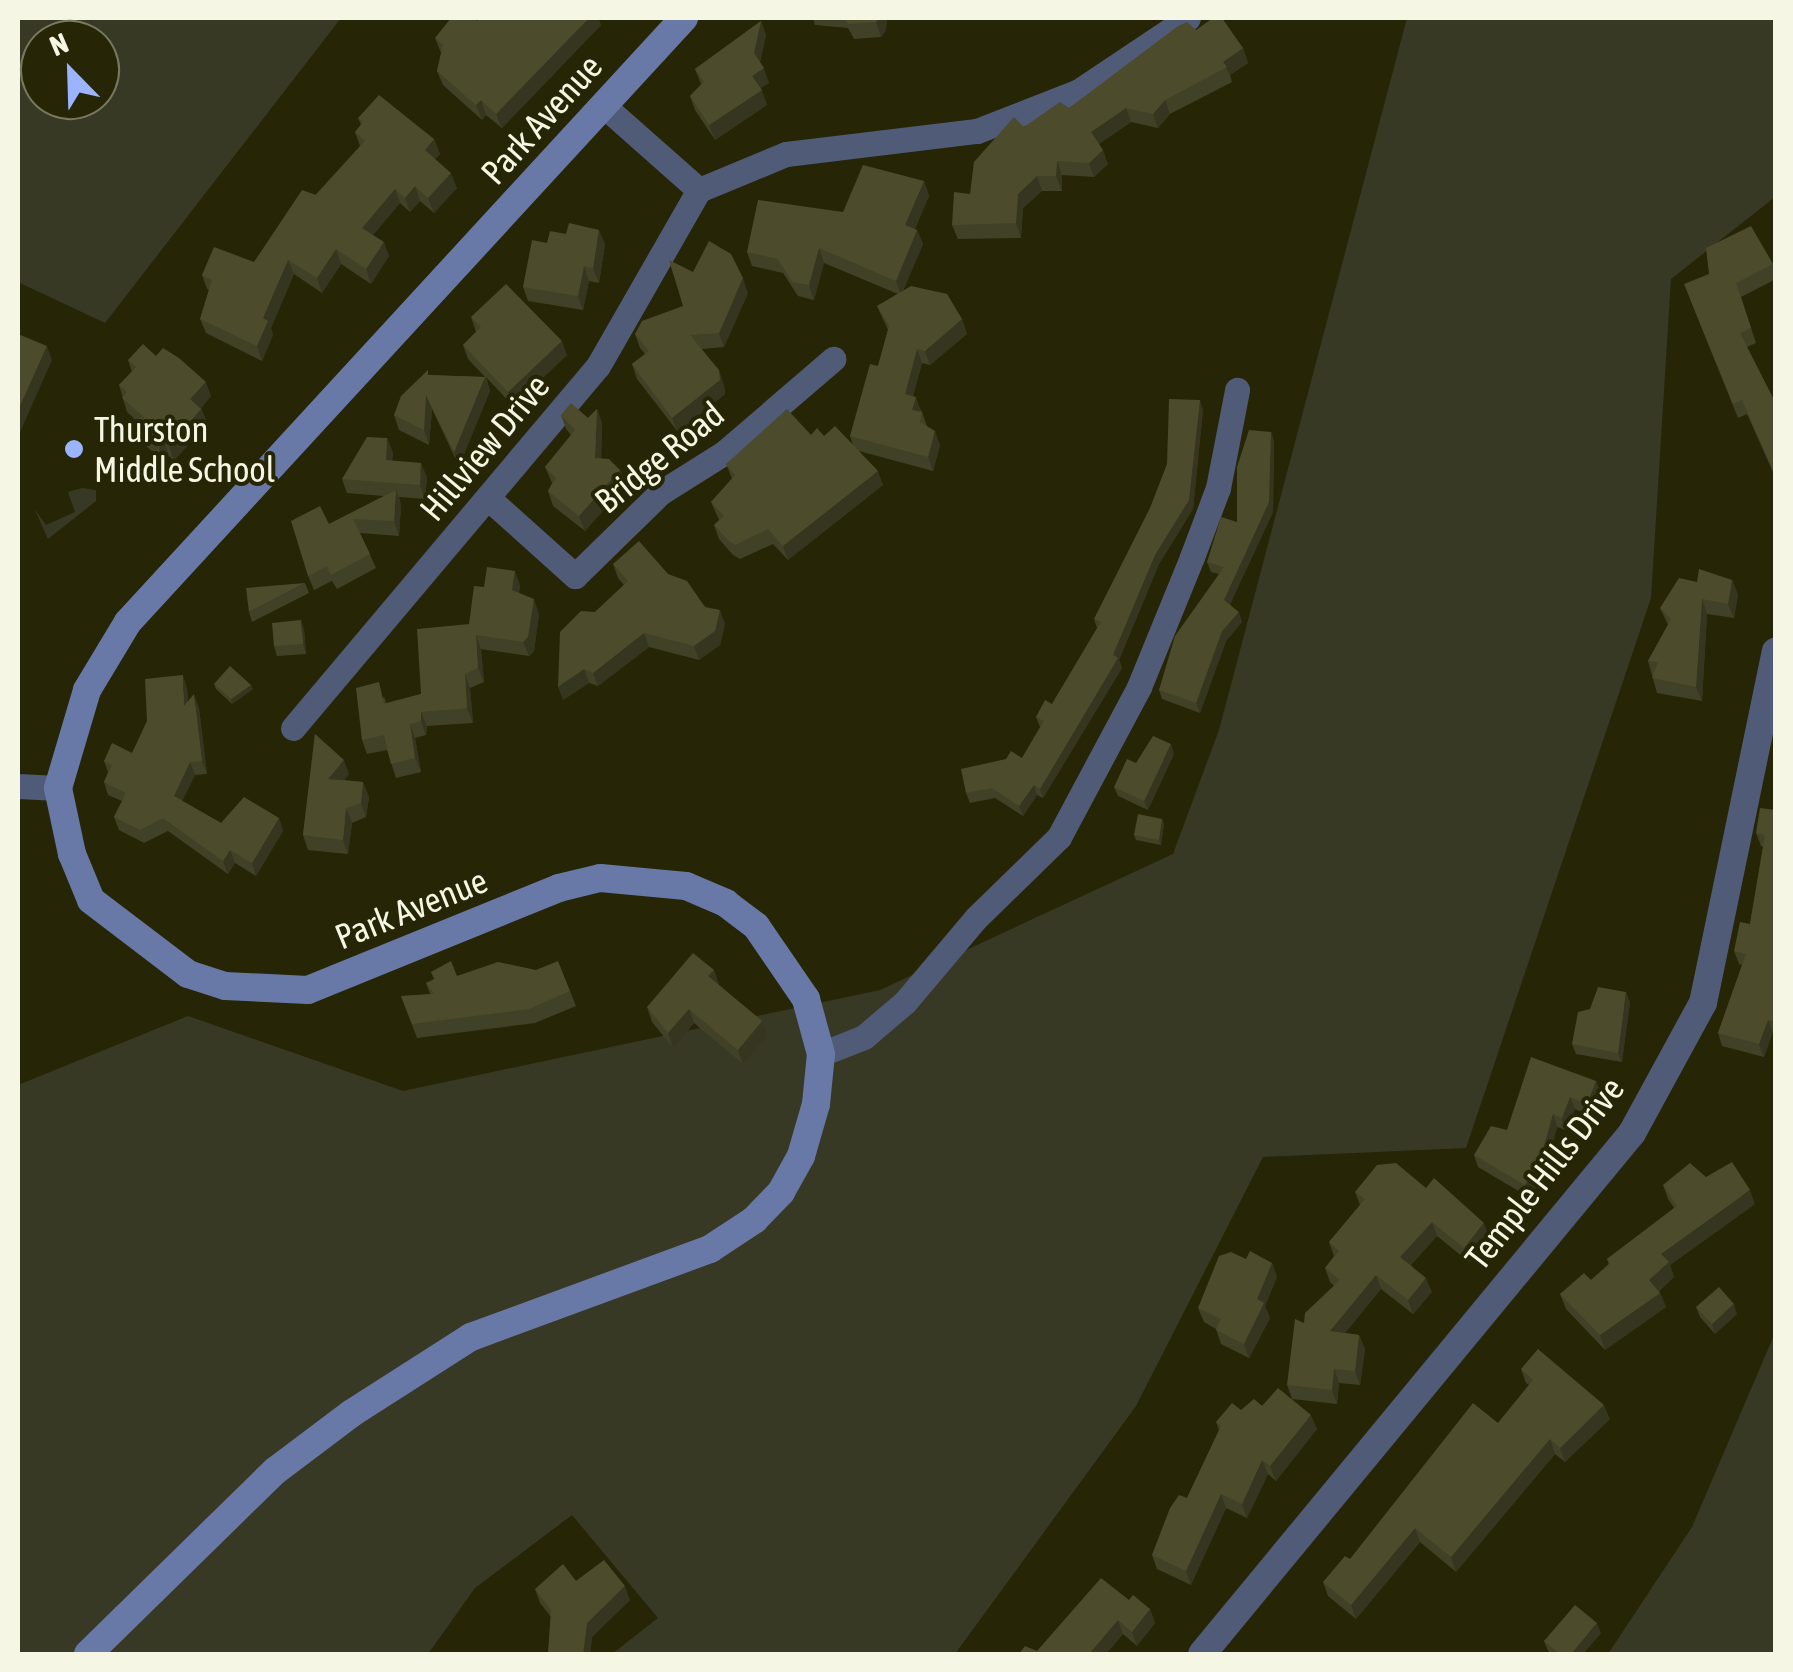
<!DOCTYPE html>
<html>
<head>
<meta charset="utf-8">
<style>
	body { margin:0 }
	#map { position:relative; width:1793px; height:1672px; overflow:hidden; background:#262505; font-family:"Asap Condensed",sans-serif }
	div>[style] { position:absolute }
	.green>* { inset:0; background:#383925 }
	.minor>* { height:25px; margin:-12.5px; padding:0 12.5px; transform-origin:12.5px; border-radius:12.5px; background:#505b77 }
	.tertiary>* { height:28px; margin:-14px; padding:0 14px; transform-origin:14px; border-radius:14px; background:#505b77 }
	.secondary>* { height:28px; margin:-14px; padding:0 14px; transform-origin:14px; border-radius:14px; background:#6979a7 }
	.wall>* { inset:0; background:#414127 }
	.shaded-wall>* { inset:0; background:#353520 }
	.building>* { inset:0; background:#4c4c2d }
	.dots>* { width:28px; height:28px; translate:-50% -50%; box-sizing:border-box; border:5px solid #262505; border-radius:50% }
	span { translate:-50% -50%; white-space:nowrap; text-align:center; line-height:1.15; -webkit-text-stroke:8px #262505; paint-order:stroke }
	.street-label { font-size:35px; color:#f5f6e3 }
	.poi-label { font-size:35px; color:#f5f6e3 }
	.left { translate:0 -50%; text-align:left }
	.frame { position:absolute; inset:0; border:20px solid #f5f6e3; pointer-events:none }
	.north { position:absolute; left:20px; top:20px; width:100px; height:100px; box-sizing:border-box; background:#262505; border:2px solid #79795e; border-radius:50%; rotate:337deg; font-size:28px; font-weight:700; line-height:40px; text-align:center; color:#f5f6e3 }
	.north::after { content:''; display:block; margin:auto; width:35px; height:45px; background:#9bb4fd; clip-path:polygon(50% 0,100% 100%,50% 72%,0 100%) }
</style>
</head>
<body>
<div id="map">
	<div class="green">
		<i style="clip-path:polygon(evenodd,18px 18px,341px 18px,105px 323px,18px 282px,18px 18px,40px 40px,100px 40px,100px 100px,40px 100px,40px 40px)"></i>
		<i style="clip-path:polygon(1407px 18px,1775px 18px,1775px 197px,1671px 279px,1651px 598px,1466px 1148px,1263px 1157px,1136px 1406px,955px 1654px,612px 1654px,658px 1618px,572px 1515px,475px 1588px,428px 1654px,18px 1654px,18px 1085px,188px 1016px,403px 1091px,880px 990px,1173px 854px,1219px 730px)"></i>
		<i style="clip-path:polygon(82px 488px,96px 490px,96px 501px,48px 539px,34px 508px,46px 525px,75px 512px,68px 492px)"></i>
		<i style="clip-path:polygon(1775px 1333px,1775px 1654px,1608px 1654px,1692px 1527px)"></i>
	</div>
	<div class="minor">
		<i style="left:604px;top:106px;width:127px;rotate:41.5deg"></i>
		<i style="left:488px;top:498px;width:117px;rotate:41.9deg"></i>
		<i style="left:575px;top:576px;width:119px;rotate:-44.3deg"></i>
		<i style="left:660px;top:493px;width:77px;rotate:-32.2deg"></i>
		<i style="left:725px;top:452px;width:143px;rotate:-40.7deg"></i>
		<i style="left:293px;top:728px;width:473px;rotate:-49.9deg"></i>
		<i style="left:598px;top:366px;width:203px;rotate:-60.2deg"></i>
		<i style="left:699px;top:190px;width:94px;rotate:-22.5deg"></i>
		<i style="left:786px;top:154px;width:192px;rotate:-6.9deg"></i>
		<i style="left:977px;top:131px;width:110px;rotate:-21.4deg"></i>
		<i style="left:1079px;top:91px;width:131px;rotate:-33.8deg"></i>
		<i style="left:18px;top:786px;width:40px;rotate:2.9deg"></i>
		<i style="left:821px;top:1054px;width:46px;rotate:-21.6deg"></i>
		<i style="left:864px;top:1037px;width:54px;rotate:-40.5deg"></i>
		<i style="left:905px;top:1002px;width:110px;rotate:-49.8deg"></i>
		<i style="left:976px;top:918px;width:116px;rotate:-44.3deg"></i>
		<i style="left:1059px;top:837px;width:170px;rotate:-61.9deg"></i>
		<i style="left:1139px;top:687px;width:140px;rotate:-67.8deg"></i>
		<i style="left:1192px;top:557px;width:74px;rotate:-69.4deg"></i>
		<i style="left:1218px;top:488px;width:100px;rotate:-79deg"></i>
	</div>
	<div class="tertiary">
		<i style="left:1202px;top:1654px;width:676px;rotate:-50.47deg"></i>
		<i style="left:1632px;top:1133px;width:148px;rotate:-61.4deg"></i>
		<i style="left:1703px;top:1003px;width:359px;rotate:-78.3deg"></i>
	</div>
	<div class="secondary">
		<i style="left:88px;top:1654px;width:262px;rotate:-44.4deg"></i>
		<i style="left:275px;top:1471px;width:96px;rotate:-37deg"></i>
		<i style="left:352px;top:1413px;width:141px;rotate:-32.6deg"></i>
		<i style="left:471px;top:1337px;width:255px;rotate:-20.2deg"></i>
		<i style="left:710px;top:1249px;width:53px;rotate:-33.4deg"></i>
		<i style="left:754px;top:1220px;width:39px;rotate:-46deg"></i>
		<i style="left:781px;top:1192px;width:41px;rotate:-60.9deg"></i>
		<i style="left:801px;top:1156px;width:54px;rotate:-73.9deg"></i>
		<i style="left:816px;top:1104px;width:50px;rotate:-84.3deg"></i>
		<i style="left:821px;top:1054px;width:57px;rotate:-105.3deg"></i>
		<i style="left:806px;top:999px;width:88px;rotate:-124.4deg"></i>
		<i style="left:756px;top:926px;width:38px;rotate:-143deg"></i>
		<i style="left:726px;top:903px;width:43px;rotate:-157deg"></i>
		<i style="left:686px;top:886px;width:86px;rotate:-174.7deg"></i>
		<i style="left:600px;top:878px;width:42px;rotate:166.3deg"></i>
		<i style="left:559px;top:888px;width:271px;rotate:157.9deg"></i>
		<i style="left:308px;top:990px;width:83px;rotate:-177.2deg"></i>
		<i style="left:225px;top:986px;width:39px;rotate:-162deg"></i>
		<i style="left:188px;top:974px;width:122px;rotate:-142.7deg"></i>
		<i style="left:91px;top:900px;width:50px;rotate:-112.4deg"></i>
		<i style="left:72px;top:854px;width:67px;rotate:-102deg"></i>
		<i style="left:58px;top:788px;width:102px;rotate:-73.5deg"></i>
		<i style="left:87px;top:690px;width:79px;rotate:-58.9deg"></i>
		<i style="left:128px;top:622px;width:821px;rotate:-47.37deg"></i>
	</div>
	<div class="wall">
		<i style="clip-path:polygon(479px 18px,598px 18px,601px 25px,502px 128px,486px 115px,482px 120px,443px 85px,437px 71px,441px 53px,435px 38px,477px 21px)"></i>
		<i style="clip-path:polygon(813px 18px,887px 18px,886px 30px,881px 37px,854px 39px,848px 28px,815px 25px)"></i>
		<i style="clip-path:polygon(761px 21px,766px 35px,760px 62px,769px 83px,760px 88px,767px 105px,715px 140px,695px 110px,690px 96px,701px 84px,695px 69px)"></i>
		<i style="clip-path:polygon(1196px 30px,1243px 48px,1248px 63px,1230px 75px,1232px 82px,1170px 114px,1158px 128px,1131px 122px,1099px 144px,1108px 164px,1094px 177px,1062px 175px,1062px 191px,1042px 191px,1023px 208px,1021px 238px,958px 239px,952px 225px,970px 194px,1024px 127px,1069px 108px)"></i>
		<i style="clip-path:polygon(358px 118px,434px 139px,440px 154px,435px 159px,457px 188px,434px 213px,420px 201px,410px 212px,400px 203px,373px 235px,389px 256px,371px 284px,341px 264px,322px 293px,294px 274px,271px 328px,273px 335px,262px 361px,206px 333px,200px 319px,209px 290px,207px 289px,202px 275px,254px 262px,360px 146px,355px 132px,361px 125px)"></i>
		<i style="clip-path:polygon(924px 181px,929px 196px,915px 229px,917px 230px,923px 244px,903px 291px,962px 319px,967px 334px,930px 365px,922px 363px,913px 396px,922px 412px,927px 426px,940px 445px,933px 471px,859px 451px,883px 485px,788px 560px,773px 544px,740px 559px,733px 555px,719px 539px,714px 525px,719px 520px,711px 502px,732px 479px,726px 464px,811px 435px,824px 436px,853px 445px,850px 436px,878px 366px,888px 330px,877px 306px,898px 294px,824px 263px,814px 300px,798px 296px,783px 273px,752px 266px,747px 252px,843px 212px)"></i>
		<i style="clip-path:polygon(547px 243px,605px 244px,599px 283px,589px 281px,583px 310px,528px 301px,523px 287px)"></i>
		<i style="clip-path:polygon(1773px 264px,1776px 271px,1776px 279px,1741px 297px,1756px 343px,1747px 347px,1776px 404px,1776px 479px,1747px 414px,1738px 418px,1690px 299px,1709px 274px)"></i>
		<i style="clip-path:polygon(748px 293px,724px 347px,702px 349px,724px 385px,725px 394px,678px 432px,637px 379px,632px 364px,645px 354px,640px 348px,635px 334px,683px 306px)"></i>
		<i style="clip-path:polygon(471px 317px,567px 355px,513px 406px,486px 377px,490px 391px,459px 466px,432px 409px,429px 445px,399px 430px,394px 415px,430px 375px,485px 377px,468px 359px,463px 345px,476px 332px)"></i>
		<i style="clip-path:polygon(156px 356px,211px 396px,201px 408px,207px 423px,174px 461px,169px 456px,164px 462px,145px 445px,140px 430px,141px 425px,127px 412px,119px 385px,132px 372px,128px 360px)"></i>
		<i style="clip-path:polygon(597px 409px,602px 423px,601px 458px,620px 470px,626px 485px,585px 531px,553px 506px,548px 491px,552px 483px,545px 467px,571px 435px,566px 429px,561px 415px,588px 418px)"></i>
		<i style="clip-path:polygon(1203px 410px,1193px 509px,1159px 564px,1119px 660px,1122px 668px,1043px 798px,1037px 795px,1023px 816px,995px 798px,970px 803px,966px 793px,1022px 758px,1040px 727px,1036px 717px,1052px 704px,1097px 628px,1094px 619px)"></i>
		<i style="clip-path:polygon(1271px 432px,1274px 441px,1273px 512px,1230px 604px,1242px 622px,1226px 641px,1200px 713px,1162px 699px,1159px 690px,1219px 574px,1211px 572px,1207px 562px,1237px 522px)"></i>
		<i style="clip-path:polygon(387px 438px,393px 453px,392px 461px,427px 477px,425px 499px,399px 497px,401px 505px,399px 536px,360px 533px,376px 568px,337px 589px,332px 581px,314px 590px,308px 576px,329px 524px,384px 496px,347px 493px,342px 479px)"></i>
		<i style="clip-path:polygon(613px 564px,668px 574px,725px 624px,720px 645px,699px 660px,649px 647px,598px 686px,589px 683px,563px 700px,595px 612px,624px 585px,618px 578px)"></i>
		<i style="clip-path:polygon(1732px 580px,1738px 595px,1734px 618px,1707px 614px,1702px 701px,1657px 693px,1648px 661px,1668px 625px,1660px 608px,1697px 582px)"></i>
		<i style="clip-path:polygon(305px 583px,309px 593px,252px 622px,249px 612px)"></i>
		<i style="clip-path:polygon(520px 585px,519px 593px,539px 614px,534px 651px,529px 656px,481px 649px,484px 682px,470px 688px,473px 723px,427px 726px,426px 735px,415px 738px,421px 772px,396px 778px,387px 750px,367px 754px,362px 740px,384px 696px,386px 703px,421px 694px,469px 624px,484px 587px)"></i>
		<i style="clip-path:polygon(304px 629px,306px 654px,277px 656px,274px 646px)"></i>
		<i style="clip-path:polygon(214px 684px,251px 685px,253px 689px,232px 704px,216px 689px)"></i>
		<i style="clip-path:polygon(187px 688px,188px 702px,199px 708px,207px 774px,195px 775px,182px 801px,221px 823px,279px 818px,283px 831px,256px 876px,235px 863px,228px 874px,168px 831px,144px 843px,119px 830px,114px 817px,122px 801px,108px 795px,104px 782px,108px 772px,104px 761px,132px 753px)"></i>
		<i style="clip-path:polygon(315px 734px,349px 774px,344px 780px,363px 782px,369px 797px,366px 817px,352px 823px,348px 854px,308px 850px,303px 835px)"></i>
		<i style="clip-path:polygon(1174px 754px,1148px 810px,1118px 796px,1114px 787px)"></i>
		<i style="clip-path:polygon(1776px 810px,1776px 1033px,1773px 1032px,1764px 1057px,1722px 1046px,1718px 1033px,1742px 965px,1739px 964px,1734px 951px,1750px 924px,1763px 847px,1761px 846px,1756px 833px)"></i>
		<i style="clip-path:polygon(1162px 819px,1164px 824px,1161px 845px,1136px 840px,1134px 835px)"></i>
		<i style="clip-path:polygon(714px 970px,719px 985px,762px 1021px,768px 1036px,743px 1064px,694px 1023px,673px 1048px,652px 1022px,647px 1007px)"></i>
		<i style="clip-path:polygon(431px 972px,570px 991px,576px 1006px,535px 1023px,417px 1038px,401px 996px,430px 994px,426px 983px,434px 979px)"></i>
		<i style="clip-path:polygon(1630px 1002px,1622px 1062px,1576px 1054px,1572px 1044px)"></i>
		<i style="clip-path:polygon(1596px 1081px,1601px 1094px,1592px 1116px,1575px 1109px,1566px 1130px,1557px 1127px,1546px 1170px,1530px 1198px,1478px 1167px,1474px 1155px,1507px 1130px)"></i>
		<i style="clip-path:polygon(1706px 1177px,1755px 1204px,1670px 1265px,1674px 1277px,1659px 1291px,1666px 1307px,1605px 1350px,1566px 1309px,1560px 1294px,1591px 1280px,1609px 1265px,1607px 1259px,1674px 1208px,1668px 1199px,1663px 1185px)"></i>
		<i style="clip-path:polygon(1355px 1192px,1489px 1237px,1469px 1262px,1437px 1236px,1411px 1265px,1432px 1292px,1413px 1314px,1381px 1289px,1345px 1333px,1359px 1335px,1365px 1349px,1360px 1385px,1339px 1383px,1337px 1404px,1292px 1399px,1317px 1429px,1276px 1481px,1268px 1474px,1247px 1518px,1226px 1508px,1191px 1585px,1157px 1569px,1152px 1555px,1187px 1498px,1219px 1430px,1216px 1422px,1241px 1410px,1292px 1399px,1287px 1385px,1304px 1323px,1334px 1286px,1330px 1282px,1325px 1268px,1334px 1256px,1329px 1242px,1360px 1205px)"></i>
		<i style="clip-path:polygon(1246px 1259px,1272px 1263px,1277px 1277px,1265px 1306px,1270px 1318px,1249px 1358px,1221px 1344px,1216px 1329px,1204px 1322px,1198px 1308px)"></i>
		<i style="clip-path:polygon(1696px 1307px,1737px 1314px,1715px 1334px,1700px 1317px)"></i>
		<i style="clip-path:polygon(1521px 1369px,1610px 1419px,1565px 1462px,1555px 1454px,1456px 1572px,1420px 1542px,1356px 1619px,1328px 1596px,1323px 1582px,1350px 1559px,1498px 1423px,1529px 1385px,1526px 1383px)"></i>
		<i style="clip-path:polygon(576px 1581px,630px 1600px,592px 1637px,590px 1654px,548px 1654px,551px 1617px,540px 1603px,535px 1589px)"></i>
		<i style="clip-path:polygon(1129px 1600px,1150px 1609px,1155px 1623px,1137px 1646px,1123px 1634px,1106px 1654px,1019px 1654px,1037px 1651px)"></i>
		<i style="clip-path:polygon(1601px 1633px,1583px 1654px,1552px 1654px,1548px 1651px,1544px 1641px)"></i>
	</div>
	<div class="shaded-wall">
		<i style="clip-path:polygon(589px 18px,598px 18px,601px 25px,502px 128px,496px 114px)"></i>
		<i style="clip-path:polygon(879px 18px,887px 18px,886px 30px,881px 37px,876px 22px)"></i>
		<i style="clip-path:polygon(761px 21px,766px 35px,759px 67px,754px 53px)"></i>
		<i style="clip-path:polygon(1243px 48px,1248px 63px,1230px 75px,1223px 62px)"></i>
		<i style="clip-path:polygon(764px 68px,769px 83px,757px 90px,752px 76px)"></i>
		<i style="clip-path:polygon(762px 90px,767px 105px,715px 140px,709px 125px)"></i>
		<i style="clip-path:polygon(481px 100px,486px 115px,482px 120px,476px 105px)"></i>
		<i style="clip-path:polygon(1165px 100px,1170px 114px,1158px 128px,1153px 114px)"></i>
		<i style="clip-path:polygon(1126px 108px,1131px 122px,1096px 146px,1091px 132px)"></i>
		<i style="clip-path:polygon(434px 139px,440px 154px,430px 164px,425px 150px)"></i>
		<i style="clip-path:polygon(1103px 150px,1108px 164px,1094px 177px,1089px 163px)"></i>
		<i style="clip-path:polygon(1057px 161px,1062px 175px,1062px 191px,1056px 176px)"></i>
		<i style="clip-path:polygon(451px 173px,457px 188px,434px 213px,428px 198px)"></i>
		<i style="clip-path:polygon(1037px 176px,1042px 191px,1023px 208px,1021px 238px,1016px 223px,1018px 194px)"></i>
		<i style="clip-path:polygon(924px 181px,929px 196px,910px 239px,905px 225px)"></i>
		<i style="clip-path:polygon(415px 186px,420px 201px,410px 212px,405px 198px)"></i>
		<i style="clip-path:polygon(395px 189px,400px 203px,367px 242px,362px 228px)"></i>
		<i style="clip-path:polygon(599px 230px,605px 244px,599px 283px,593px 268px)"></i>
		<i style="clip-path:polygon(917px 230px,923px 244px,901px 295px,896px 281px)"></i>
		<i style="clip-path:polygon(384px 242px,389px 256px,371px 284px,366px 269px)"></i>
		<i style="clip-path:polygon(819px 248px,824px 263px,814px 300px,809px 285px)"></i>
		<i style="clip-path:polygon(336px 249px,341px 264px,322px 293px,317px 278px)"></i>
		<i style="clip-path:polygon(288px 260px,294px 274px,271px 328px,273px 335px,262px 361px,257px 346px,263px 318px)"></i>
		<i style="clip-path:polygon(584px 266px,589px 281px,583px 310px,578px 296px)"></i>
		<i style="clip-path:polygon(743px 278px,748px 293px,724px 347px,719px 333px)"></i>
		<i style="clip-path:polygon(962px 319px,967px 334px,930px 365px,925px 351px)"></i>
		<i style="clip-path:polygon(562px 341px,567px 355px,513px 406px,508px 392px)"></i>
		<i style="clip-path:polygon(47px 346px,52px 360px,18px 437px,18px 411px)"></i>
		<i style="clip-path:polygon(917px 349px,922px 363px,910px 408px,905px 394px)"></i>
		<i style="clip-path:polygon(719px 370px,724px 385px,725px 394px,678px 432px,672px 418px)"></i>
		<i style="clip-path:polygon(485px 377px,490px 391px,459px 466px,454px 452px)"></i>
		<i style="clip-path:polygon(206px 382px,211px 396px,196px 414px,190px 399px)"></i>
		<i style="clip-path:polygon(426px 395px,432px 409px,429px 445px,424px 430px)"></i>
		<i style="clip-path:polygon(916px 397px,921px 412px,912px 410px)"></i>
		<i style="clip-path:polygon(1200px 400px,1203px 410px,1193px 509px,1159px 564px,1119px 660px,1122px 668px,1043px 798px,1040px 789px,1113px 655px)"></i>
		<i style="clip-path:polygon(201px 409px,207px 423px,174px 461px,169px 446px)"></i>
		<i style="clip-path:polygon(597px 409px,602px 423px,601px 473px,595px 458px)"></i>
		<i style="clip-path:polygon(935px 431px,940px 445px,933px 471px,928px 457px)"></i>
		<i style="clip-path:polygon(1271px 432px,1274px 441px,1273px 512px,1228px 609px,1224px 600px)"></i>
		<i style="clip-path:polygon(387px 438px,393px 453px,391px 475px,386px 460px)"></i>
		<i style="clip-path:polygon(164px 442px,169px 456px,164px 462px,159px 447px)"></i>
		<i style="clip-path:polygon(421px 463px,427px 477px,425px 499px,420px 485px)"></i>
		<i style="clip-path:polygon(620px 470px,626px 485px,585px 531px,579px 516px)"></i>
		<i style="clip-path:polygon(878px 471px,883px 485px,788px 560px,783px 546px)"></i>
		<i style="clip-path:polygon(396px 490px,401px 505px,399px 536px,394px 521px)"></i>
		<i style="clip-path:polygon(515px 571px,520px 585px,517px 604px,512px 590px)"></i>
		<i style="clip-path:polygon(1732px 580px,1738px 595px,1734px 618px,1728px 604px)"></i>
		<i style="clip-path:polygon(534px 599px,539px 614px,534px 651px,529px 656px,523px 642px)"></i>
		<i style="clip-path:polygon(1702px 599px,1707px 614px,1702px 701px,1696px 687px)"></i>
		<i style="clip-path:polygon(720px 610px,725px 624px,720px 645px,699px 660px,694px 646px)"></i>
		<i style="clip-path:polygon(1239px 612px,1242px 622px,1226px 641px,1200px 713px,1196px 703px,1222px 631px)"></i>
		<i style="clip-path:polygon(301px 620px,304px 629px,306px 654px,303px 644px)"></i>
		<i style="clip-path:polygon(644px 633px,649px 647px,598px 686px,593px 673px)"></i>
		<i style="clip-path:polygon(476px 635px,481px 649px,484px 682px,478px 668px)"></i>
		<i style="clip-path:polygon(584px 669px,589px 683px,563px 700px,558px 687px)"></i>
		<i style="clip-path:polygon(465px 674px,470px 688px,473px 723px,467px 708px)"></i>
		<i style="clip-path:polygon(183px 675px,187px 688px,189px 719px,184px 706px)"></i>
		<i style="clip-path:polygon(251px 685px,253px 689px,232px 704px,231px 699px)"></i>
		<i style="clip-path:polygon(194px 694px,199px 708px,207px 774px,202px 761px)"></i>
		<i style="clip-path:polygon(421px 712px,427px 726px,426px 735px,421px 721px)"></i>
		<i style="clip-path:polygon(410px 724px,415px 738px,421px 772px,415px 758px)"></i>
		<i style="clip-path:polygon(1171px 744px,1174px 754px,1148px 810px,1144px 801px)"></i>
		<i style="clip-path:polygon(344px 760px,349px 774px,333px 793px,328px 779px)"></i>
		<i style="clip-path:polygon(190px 762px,195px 775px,178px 809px,174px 796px)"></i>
		<i style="clip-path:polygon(363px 782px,369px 797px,366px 817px,361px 803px)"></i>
		<i style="clip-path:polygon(1034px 785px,1037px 795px,1023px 816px,1019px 806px)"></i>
		<i style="clip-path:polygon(346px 808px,352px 823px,348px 854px,343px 840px)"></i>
		<i style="clip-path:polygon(279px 818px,283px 831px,256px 876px,252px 863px)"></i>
		<i style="clip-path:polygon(1162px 819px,1164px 824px,1161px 845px,1159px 840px)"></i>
		<i style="clip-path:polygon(230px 850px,235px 863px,228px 874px,223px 861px)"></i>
		<i style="clip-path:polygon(714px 970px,719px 985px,708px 976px)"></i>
		<i style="clip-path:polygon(1626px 992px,1630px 1002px,1622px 1062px,1618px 1053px)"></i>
		<i style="clip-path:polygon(689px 1009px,694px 1023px,673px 1048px,668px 1033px)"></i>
		<i style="clip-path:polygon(1768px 1020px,1773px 1032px,1764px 1057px,1759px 1044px)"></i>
		<i style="clip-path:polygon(762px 1021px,768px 1036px,743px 1064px,738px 1050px)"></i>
		<i style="clip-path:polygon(1596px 1081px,1601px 1094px,1592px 1116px,1587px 1104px)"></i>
		<i style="clip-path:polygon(1570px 1097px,1575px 1109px,1566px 1130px,1562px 1118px)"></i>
		<i style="clip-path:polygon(1553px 1114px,1557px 1127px,1546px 1170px,1530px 1198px,1525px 1185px)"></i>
		<i style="clip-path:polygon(1750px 1190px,1755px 1204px,1670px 1265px,1674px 1277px,1654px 1294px,1649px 1280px,1661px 1254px)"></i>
		<i style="clip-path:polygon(1432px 1222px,1437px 1236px,1405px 1271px,1400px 1257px)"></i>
		<i style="clip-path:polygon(1484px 1223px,1489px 1237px,1469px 1262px,1464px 1248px)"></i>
		<i style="clip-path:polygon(1272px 1263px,1277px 1277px,1265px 1306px,1270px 1318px,1249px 1358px,1244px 1344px,1257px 1299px)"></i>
		<i style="clip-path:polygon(1376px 1275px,1381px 1289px,1335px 1345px,1330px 1331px)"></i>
		<i style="clip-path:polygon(1426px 1278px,1432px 1292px,1413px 1314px,1408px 1300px)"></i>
		<i style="clip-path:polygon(1660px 1293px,1666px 1307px,1605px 1350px,1600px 1335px)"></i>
		<i style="clip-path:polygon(1734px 1304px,1737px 1314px,1715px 1334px,1712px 1324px)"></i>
		<i style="clip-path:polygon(1359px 1335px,1365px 1349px,1360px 1385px,1355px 1371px)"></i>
		<i style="clip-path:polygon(1334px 1369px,1339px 1383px,1337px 1404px,1332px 1390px)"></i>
		<i style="clip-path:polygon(1604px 1405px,1610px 1419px,1565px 1462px,1560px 1448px)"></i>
		<i style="clip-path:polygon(1311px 1415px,1317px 1429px,1276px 1481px,1270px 1466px)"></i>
		<i style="clip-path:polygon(1550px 1439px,1555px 1454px,1456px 1572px,1451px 1557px)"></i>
		<i style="clip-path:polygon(1262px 1460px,1268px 1474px,1247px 1518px,1242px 1504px)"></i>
		<i style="clip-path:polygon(1221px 1494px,1226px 1508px,1191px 1585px,1186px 1571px)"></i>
		<i style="clip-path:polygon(1415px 1528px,1420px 1542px,1356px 1619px,1351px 1605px)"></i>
		<i style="clip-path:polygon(625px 1586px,630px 1600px,592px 1637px,590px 1654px,583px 1654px,587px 1623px)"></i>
		<i style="clip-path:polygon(1150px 1609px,1155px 1623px,1137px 1646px,1132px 1632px)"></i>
		<i style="clip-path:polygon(1118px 1620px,1123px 1634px,1106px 1654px,1089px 1654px)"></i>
		<i style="clip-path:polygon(1597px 1623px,1601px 1633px,1583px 1654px,1571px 1654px)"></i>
	</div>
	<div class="building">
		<i style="clip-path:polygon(451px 18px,473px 18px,477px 21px,479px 18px,589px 18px,496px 114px,481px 100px,476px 105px,437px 71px,443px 45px,435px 38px)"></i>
		<i style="clip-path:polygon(845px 18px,879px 18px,876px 22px,848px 24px)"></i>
		<i style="clip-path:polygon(1213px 18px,1222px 18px,1243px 48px,1223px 62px,1227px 67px,1165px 100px,1153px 114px,1126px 108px,1091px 132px,1103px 150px,1089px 163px,1057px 161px,1056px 176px,1037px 176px,1018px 194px,1016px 223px,952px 225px,954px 192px,970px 194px,974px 162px,1014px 117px,1024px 127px,1060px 102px,1069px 108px,1178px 26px,1187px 22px,1196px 30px)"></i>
		<i style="clip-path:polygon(761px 21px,754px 53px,764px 68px,752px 76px,762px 90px,709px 125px,690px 96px,704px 82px,695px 69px)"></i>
		<i style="clip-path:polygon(379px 95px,434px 139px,425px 150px,451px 173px,428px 198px,415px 186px,405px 198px,395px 189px,362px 228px,384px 242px,366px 269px,336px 249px,317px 278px,288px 260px,263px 318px,268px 321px,257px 346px,200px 319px,212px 280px,202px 275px,214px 247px,254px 262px,302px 190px,316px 195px,365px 141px,355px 132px,363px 122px,358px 118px)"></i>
		<i style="clip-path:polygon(863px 165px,924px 181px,905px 225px,917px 230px,896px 281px,819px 248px,809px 285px,792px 282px,778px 259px,747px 252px,758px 200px,843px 212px)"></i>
		<i style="clip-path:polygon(569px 223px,599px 230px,593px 268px,584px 266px,578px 296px,523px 287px,532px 240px,547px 243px,550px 231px,566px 234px)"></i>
		<i style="clip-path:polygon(1751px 226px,1773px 264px,1736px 283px,1751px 328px,1740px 333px,1776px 404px,1776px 477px,1742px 400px,1733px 404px,1684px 284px,1709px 274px,1706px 248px)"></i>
		<i style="clip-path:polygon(709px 241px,731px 254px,743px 278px,719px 333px,690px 335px,719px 370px,720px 380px,672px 418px,632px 364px,649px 351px,635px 334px,642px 321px,683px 306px,669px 260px,693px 272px)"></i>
		<i style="clip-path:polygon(506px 284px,562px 341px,508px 392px,463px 345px,481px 327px,471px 317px)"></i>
		<i style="clip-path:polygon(911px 286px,947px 294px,962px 319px,925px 351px,917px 349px,905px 394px,916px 397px,912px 410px,922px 412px,920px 422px,935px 431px,928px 457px,850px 436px,870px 364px,878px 366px,889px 326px,877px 306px)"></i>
		<i style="clip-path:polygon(18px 334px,47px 346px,18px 411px)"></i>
		<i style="clip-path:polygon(143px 344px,156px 356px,163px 348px,179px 358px,206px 382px,190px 399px,201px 409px,169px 446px,164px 442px,159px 447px,140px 430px,144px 417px,122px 398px,127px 392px,119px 385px,136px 367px,128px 360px)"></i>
		<i style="clip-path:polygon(428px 370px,428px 375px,485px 377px,454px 452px,426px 395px,424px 430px,394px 415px,401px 396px)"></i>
		<i style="clip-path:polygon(1169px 399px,1200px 400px,1189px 500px,1155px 555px,1113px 655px,1118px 658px,1040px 789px,1034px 785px,1019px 806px,992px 788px,966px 793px,961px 769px,1006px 759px,1011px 751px,1022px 758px,1044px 721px,1036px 717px,1045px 700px,1052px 704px,1101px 622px,1094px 619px,1150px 508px,1167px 464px)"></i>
		<i style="clip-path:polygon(571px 403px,588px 418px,597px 409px,595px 458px,609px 459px,620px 470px,579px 516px,548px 491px,556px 478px,545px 467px,575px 430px,561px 415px)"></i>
		<i style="clip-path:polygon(787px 409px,811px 435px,817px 428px,824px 436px,835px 426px,878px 471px,783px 546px,768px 529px,735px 545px,728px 540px,714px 525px,724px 516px,711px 502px,735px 475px,726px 464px)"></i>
		<i style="clip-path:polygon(1249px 430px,1271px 432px,1269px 502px,1224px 600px,1239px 612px,1222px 631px,1196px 703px,1159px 690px,1175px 636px,1224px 567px,1207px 562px,1221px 517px,1237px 522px,1237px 467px)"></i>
		<i style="clip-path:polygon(367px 437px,387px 438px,386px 460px,421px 463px,420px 485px,342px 479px)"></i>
		<i style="clip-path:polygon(396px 490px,394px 521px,353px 519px,370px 554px,331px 575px,327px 566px,308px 576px,291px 521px,320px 506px,329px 524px)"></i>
		<i style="clip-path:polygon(639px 541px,668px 574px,687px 581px,705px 607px,720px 610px,715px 631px,694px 646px,644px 633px,593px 673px,584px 669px,558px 687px,560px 632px,581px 611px,595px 612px,628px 581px,613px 564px)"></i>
		<i style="clip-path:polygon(487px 567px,515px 571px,512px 590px,534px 599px,528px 637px,523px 642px,476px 635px,478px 668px,465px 674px,467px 708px,421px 712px,421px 721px,410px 724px,415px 758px,391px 764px,384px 735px,362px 740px,356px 688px,379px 682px,384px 704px,421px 694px,417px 629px,469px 624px,474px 586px,484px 587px)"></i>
		<i style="clip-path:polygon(1699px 569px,1732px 580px,1728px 604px,1702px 599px,1696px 687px,1652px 678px,1658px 662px,1648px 661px,1671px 619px,1660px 608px,1679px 578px,1697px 582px)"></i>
		<i style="clip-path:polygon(305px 583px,249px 612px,246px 588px)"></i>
		<i style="clip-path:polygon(301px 620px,303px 644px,274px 646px,272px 623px)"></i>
		<i style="clip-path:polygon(230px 666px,251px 685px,231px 699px,214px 684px)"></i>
		<i style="clip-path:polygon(183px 675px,184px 706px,194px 694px,202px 761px,190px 762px,174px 796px,221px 823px,244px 797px,279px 818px,252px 863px,230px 850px,223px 861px,163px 818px,140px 830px,114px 817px,126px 793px,104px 782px,112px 765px,104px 761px,112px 743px,132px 753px,147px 721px,145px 679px)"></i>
		<i style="clip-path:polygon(315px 734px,344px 760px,328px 779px,363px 782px,361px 803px,346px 808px,343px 840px,303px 835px)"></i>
		<i style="clip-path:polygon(1153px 736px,1171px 744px,1144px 801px,1114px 787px,1127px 759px,1136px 763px)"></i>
		<i style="clip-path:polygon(1760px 808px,1776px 810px,1776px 1022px,1768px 1020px,1759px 1044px,1718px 1033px,1746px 954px,1734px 951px,1740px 922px,1750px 924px,1765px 835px,1756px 833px)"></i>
		<i style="clip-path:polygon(1138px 814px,1162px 819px,1159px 840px,1134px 835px)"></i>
		<i style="clip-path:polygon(693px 953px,714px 970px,708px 976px,762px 1021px,738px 1050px,689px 1009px,668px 1033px,647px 1007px)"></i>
		<i style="clip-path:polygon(451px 961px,457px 976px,498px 962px,536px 970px,558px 961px,570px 991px,529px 1009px,412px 1024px,401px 996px,434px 994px,426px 983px,435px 979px,431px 972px)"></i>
		<i style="clip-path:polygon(1598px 987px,1626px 992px,1618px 1053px,1572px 1044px,1578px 1012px,1590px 1009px)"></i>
		<i style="clip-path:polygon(1531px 1057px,1596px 1081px,1587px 1104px,1570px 1097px,1562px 1118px,1553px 1114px,1541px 1157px,1525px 1185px,1474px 1155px,1491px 1126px,1507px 1130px)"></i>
		<i style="clip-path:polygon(1732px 1162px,1750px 1190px,1661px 1254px,1669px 1262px,1649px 1280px,1660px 1293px,1600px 1335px,1560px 1294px,1584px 1273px,1591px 1280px,1610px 1263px,1607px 1259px,1677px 1206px,1663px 1185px,1690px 1163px,1706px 1177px)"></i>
		<i style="clip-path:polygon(1396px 1163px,1426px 1188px,1434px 1178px,1484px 1223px,1464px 1248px,1432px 1222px,1400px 1257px,1426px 1278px,1408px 1300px,1376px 1275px,1330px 1331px,1359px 1335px,1355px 1371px,1334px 1369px,1332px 1390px,1287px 1385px,1295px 1319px,1304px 1323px,1305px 1313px,1340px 1280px,1325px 1268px,1339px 1251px,1329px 1242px,1365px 1199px,1355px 1192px,1377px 1165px)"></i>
		<i style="clip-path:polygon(1250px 1251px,1272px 1263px,1257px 1299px,1264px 1303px,1244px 1344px,1216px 1330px,1221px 1319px,1198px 1308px,1219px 1256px,1231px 1252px,1246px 1259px)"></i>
		<i style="clip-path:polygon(1719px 1287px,1734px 1304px,1712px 1324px,1696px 1307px)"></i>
		<i style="clip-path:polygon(1538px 1349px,1604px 1405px,1560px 1448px,1550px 1439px,1451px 1557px,1415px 1528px,1351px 1605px,1323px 1582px,1345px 1556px,1350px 1559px,1473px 1403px,1498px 1423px,1533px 1380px,1521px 1369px)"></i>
		<i style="clip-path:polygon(1278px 1388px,1311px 1415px,1270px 1466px,1262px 1460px,1242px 1504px,1221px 1494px,1186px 1571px,1152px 1555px,1170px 1508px,1179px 1495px,1187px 1498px,1221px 1426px,1216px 1422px,1232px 1403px,1241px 1410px,1254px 1399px,1262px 1406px)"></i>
		<i style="clip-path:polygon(604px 1560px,625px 1586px,587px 1623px,583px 1654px,548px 1654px,551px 1610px,535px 1589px,563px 1564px,576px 1581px)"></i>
		<i style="clip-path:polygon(1101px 1578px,1129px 1600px,1133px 1595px,1150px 1609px,1132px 1632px,1118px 1620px,1089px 1654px,1019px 1654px,1025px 1646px,1037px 1651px)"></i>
		<i style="clip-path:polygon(1575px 1605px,1597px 1623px,1571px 1654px,1560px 1654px,1544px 1641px)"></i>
	</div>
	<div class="dots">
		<i style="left:74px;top:449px;background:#9bb4fd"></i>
	</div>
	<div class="street-label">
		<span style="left:541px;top:119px;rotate:-48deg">Park Avenue</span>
		<span style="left:484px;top:447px;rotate:-50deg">Hillview Drive</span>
		<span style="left:659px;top:457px;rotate:-39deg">Bridge Road</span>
		<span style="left:411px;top:908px;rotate:-22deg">Park Avenue</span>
		<span style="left:1544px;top:1173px;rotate:-52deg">Temple Hills Drive</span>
	</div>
	<div class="poi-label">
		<span class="left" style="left:94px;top:449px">Thurston<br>Middle School</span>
	</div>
	<div class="frame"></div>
	<div class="north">N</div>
</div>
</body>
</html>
